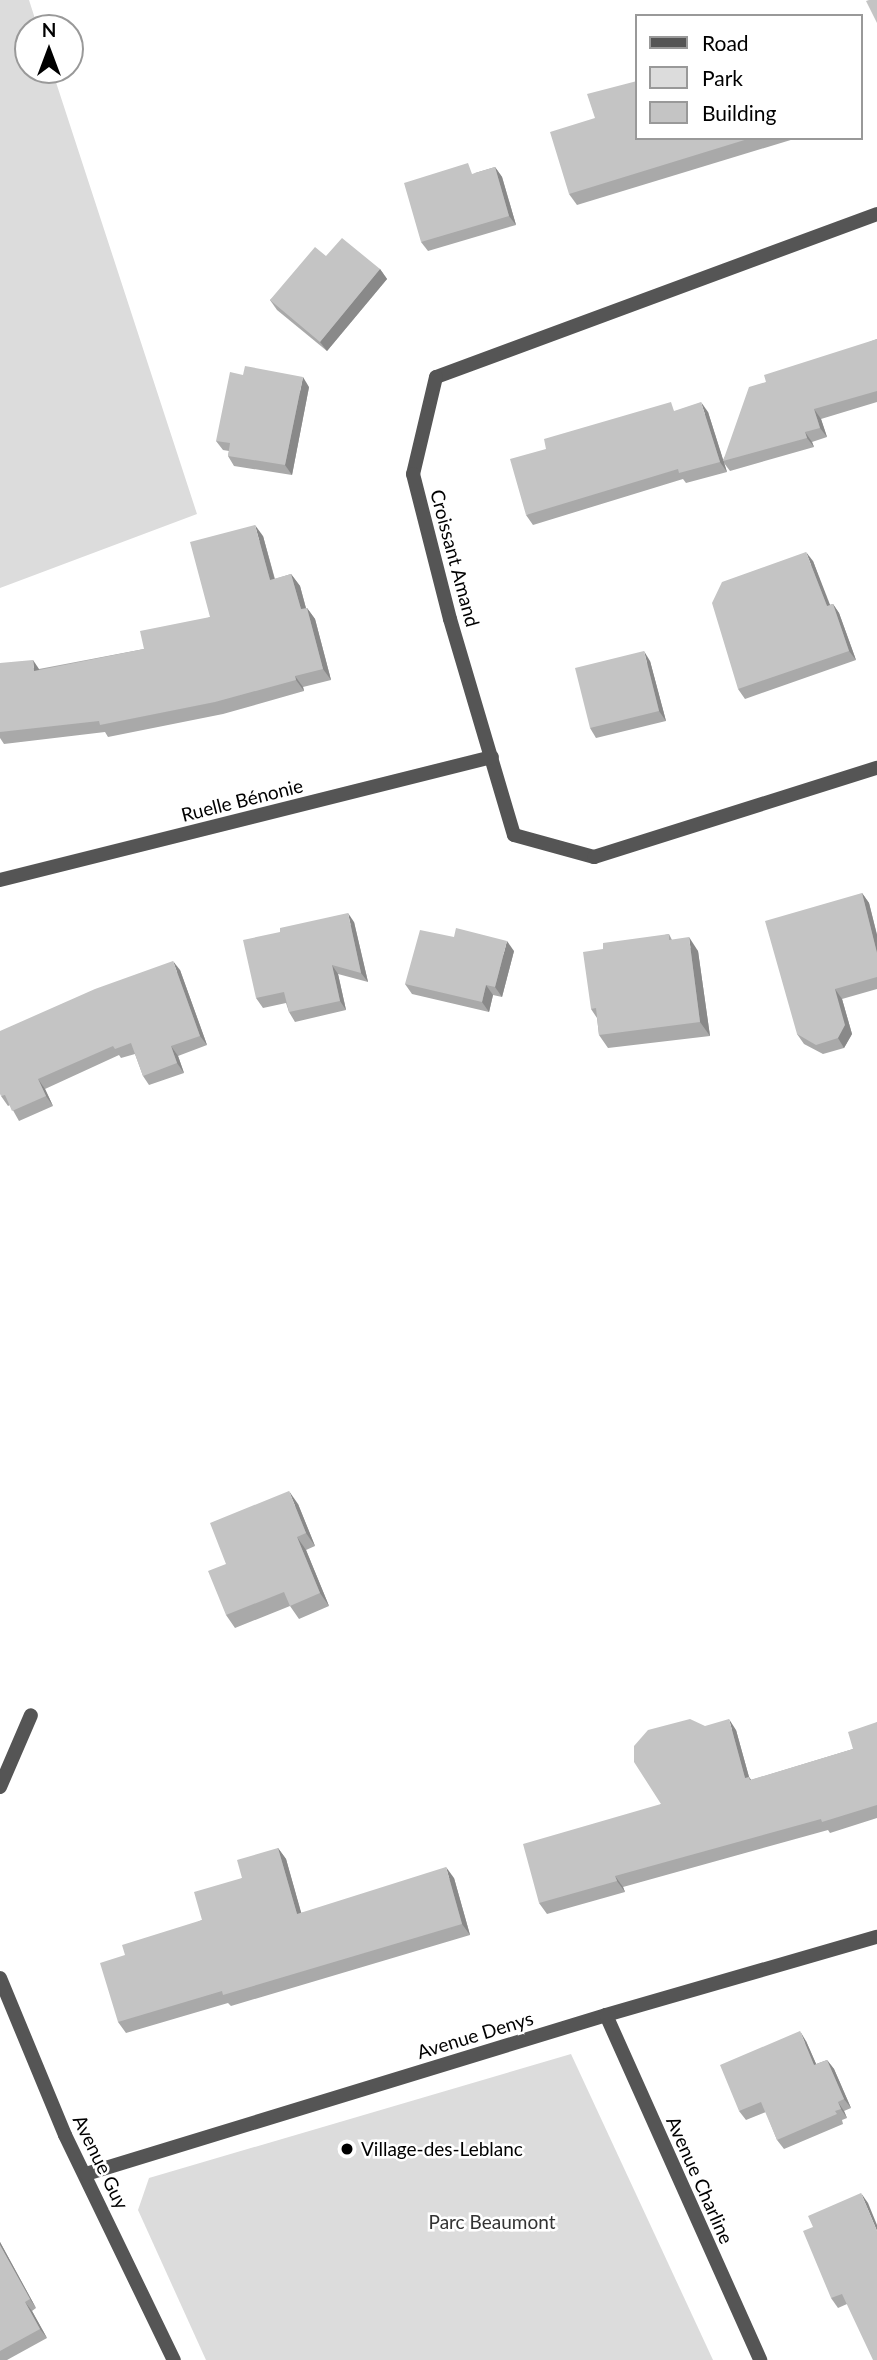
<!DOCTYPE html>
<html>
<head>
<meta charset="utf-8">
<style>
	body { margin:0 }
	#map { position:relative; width:877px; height:2360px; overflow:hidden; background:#fff; font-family:Lato,sans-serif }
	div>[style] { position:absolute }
	.green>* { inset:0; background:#dcdcdc }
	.street>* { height:14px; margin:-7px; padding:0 7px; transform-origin:7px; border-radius:7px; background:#555 }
	.wall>* { inset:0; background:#a9a9a9 }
	.shaded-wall>* { inset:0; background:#898989 }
	.building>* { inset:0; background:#c4c4c4 }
	.dots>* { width:19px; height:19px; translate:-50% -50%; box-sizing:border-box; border:4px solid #fff; border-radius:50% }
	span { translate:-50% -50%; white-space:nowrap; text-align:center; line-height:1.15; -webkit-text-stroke:5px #fff; paint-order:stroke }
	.street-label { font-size:19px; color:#000 }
	.poi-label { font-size:19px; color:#000 }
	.left { translate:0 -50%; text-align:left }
	.park-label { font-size:19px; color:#333 }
	.legend { position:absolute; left:635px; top:14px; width:228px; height:126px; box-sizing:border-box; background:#fff; border:2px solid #999; margin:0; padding:9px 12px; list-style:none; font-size:21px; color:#000 }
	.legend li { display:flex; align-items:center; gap:14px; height:35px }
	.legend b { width:35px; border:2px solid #999 }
	.north { position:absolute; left:14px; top:14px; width:70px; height:70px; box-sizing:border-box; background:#fff; border:2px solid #999; border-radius:50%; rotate:0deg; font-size:19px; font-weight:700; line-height:28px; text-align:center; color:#000 }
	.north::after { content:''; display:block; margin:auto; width:24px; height:32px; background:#000; clip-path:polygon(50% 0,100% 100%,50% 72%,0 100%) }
</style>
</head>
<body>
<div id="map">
	<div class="green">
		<i style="clip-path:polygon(0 0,29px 0,38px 28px,28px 28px,28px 70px,52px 70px,197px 514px,0 588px)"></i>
		<i style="clip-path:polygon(571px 2054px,713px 2360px,206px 2360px,138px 2210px,149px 2178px)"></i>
	</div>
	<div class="street">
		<i style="left:877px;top:214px;width:470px;rotate:159.7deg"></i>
		<i style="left:436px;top:377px;width:100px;rotate:103.3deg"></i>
		<i style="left:413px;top:474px;width:150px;rotate:75.7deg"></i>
		<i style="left:450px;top:619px;width:225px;rotate:73.5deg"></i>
		<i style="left:514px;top:835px;width:83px;rotate:15.4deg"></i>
		<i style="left:594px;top:857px;width:297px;rotate:-17.5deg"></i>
		<i style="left:0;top:880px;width:507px;rotate:-14.04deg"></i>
		<i style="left:0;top:1787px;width:78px;rotate:-66.7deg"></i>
		<i style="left:0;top:1978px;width:170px;rotate:67.5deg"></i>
		<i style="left:65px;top:2135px;width:250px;rotate:64.2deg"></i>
		<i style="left:606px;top:2015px;width:378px;rotate:65.9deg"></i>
		<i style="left:86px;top:2174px;width:544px;rotate:-17deg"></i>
		<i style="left:606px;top:2015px;width:282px;rotate:-16.1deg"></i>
	</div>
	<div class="wall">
		<i style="clip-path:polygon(637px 138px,794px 138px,794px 139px,577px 205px,569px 194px)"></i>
		<i style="clip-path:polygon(495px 167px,502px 177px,516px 225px,428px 251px,421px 242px,475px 173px)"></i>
		<i style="clip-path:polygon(326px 256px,380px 269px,387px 279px,327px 351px,277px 310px,270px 300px)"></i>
		<i style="clip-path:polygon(877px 339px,877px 402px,821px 419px,827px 437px,812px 442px,814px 447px,730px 471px,724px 463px,727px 472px,686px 483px,683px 479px,533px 525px,526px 515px,708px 412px,723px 460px,766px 382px)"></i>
		<i style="clip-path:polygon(309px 387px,292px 475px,234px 466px,228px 456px,229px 451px,223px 450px,216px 441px)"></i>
		<i style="clip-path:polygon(263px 536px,275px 579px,291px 574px,300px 586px,306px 608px,307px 608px,315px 619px,331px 680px,303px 687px,304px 691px,223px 714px,108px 737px,105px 732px,4px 744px,0 738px,0 663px,39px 669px,144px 649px,210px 617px)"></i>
		<i style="clip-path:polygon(813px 561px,829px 605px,833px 604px,839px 613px,856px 660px,745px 699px,738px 689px)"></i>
		<i style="clip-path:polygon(650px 661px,666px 721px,596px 738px,590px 728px)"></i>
		<i style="clip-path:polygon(862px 893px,869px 903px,877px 935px,877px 989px,842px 999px,852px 1034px,844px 1048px,823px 1054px,804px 1044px,797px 1034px)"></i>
		<i style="clip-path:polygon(354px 922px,368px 982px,338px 974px,346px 1010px,295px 1022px,289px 1012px,286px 1003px,263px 1008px,256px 998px)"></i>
		<i style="clip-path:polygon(669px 934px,672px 940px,698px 951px,710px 1036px,608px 1048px,599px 1035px,597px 1018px,591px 1009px,603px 949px)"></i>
		<i style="clip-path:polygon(514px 951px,502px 997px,493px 995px,489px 1012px,412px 994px,405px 984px)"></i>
		<i style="clip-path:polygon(180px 970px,207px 1045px,178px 1056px,184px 1073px,149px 1085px,143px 1076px,135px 1054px,121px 1058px,119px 1055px,45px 1089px,53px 1106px,19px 1121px,10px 1105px,8px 1106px,1px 1096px)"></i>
		<i style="clip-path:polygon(298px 1504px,315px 1546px,306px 1550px,329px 1606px,299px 1619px,290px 1606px,235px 1628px,226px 1615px,226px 1564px)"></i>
		<i style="clip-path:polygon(877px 1722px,877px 1818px,830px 1833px,828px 1830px,623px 1887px,625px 1892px,547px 1914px,539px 1903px,661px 1804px,705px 1726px,736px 1730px,749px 1777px,751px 1780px,853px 1749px)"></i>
		<i style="clip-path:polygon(278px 1848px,286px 1859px,301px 1913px,454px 1878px,470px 1935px,231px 2006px,228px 2003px,126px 2033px,118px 2022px,125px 1955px,202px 1920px,242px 1878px)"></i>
		<i style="clip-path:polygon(806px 2041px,816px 2064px,827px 2060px,834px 2069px,851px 2108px,844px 2111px,847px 2118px,842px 2120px,843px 2124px,784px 2149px,777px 2140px,766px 2112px,746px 2120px,739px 2111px)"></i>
		<i style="clip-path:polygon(868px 2203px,847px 2304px,838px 2308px,831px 2298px)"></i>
		<i style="clip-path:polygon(0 2242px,36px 2308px,32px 2311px,47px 2338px,7px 2360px,0 2360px)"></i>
	</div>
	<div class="shaded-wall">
		<i style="clip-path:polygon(495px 167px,502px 177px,516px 225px,509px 216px)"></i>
		<i style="clip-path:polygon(380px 269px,387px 279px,327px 351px,320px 342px)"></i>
		<i style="clip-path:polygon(303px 377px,309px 387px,292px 475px,285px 465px)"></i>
		<i style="clip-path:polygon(701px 402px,708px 412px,727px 472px,720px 462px)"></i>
		<i style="clip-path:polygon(814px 409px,821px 419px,827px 437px,820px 428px)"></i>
		<i style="clip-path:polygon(805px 432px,812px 442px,814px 447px,807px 438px)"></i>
		<i style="clip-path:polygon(255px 525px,263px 536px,278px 592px,270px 580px)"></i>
		<i style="clip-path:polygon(806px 552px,813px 561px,834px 615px,827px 606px)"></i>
		<i style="clip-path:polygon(291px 574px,300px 586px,309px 620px,301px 609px)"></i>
		<i style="clip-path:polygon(833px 604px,839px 613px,856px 660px,849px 651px)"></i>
		<i style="clip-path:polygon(307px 608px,315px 619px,331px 680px,323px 669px)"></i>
		<i style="clip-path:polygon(644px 651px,650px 661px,666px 721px,659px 711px)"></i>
		<i style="clip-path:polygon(33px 660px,41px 672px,34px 671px)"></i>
		<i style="clip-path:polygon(295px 676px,303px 687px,304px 691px,296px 680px)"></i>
		<i style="clip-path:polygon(862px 893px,869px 903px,877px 935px,877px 953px)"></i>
		<i style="clip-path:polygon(348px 913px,354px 922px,368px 982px,361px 973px)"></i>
		<i style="clip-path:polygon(689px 937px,698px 951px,710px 1036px,700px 1022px)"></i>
		<i style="clip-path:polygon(507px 941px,514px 951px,502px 997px,495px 987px)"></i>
		<i style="clip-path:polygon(173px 961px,180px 970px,207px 1045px,200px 1036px)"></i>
		<i style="clip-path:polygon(332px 965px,338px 974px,346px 1010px,340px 1001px)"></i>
		<i style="clip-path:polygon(486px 985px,493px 995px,489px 1012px,482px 1002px)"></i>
		<i style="clip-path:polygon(835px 989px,842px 999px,852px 1034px,844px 1048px,838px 1038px)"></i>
		<i style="clip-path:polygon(171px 1046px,178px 1056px,184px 1073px,177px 1063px)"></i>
		<i style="clip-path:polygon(38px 1079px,45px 1089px,53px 1106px,46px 1096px)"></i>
		<i style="clip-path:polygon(289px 1491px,298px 1504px,315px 1546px,306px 1533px)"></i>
		<i style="clip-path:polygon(297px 1537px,306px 1550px,329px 1606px,320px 1593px)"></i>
		<i style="clip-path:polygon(729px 1719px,736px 1730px,749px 1777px,757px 1788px,745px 1778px)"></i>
		<i style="clip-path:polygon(278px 1848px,286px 1859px,305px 1926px,297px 1914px)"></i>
		<i style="clip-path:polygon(446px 1867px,454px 1878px,470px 1935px,462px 1924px)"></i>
		<i style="clip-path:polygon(615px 1876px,623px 1887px,625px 1892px,617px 1881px)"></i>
		<i style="clip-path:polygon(800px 2031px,806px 2041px,821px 2075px,814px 2065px)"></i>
		<i style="clip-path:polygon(827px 2060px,834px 2069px,851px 2108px,844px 2099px)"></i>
		<i style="clip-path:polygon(838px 2102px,844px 2111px,847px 2118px,841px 2109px)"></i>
		<i style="clip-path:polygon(861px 2193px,868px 2203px,877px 2225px,877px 2231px)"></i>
		<i style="clip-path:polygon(0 2242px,36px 2308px,30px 2299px,0 2245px)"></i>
		<i style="clip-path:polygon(25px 2302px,32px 2311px,47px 2338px,40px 2329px)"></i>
	</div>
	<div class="building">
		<i style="clip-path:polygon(869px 0,877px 0,877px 23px,866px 1px)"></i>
		<i style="clip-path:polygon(637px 81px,637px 138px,751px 138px,569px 194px,550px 132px,595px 118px,587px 94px)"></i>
		<i style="clip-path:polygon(468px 163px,472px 174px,495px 167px,509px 216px,421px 242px,404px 183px)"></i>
		<i style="clip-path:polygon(342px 238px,380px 269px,320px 342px,270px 300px,315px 247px,326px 256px)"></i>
		<i style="clip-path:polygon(877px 339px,877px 391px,814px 409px,820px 428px,805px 432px,807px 438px,723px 461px,749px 387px,766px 382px,764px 375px)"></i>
		<i style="clip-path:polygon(245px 366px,303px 377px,285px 465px,228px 456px,230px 443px,216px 441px,230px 372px,243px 375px)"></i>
		<i style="clip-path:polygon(671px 402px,674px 411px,701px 402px,720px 462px,679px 473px,678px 469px,526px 515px,510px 459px,546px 449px,544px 439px)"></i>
		<i style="clip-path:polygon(255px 525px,270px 580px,291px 574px,301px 609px,307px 608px,323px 669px,295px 676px,296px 680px,215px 702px,100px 725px,99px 721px,0 732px,0 663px,33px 660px,34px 671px,144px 649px,140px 631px,210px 617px,190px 542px)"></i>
		<i style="clip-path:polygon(806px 552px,827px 606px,833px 604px,849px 651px,738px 689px,712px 603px,722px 582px)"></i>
		<i style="clip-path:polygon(644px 651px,659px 711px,590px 728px,575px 668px)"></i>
		<i style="clip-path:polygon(862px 893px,877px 953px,877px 977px,835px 989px,845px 1025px,838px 1038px,816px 1045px,797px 1034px,765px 921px)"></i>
		<i style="clip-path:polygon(348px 913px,361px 973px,332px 965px,340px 1001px,289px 1012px,284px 992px,256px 998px,243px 940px,280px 932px,280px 928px)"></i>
		<i style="clip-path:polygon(456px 928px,507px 941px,495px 987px,486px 985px,482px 1002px,405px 984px,420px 930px,454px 937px)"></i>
		<i style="clip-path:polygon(669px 934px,669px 940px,689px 937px,700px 1022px,599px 1035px,596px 1008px,591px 1009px,583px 952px,603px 949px,603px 943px)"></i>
		<i style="clip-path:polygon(173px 961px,200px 1036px,171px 1046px,177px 1063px,143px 1076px,131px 1043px,115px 1049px,113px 1046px,38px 1079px,46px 1096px,12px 1111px,5px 1095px,1px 1096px,0 1094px,0 1031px,95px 989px)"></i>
		<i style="clip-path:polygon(289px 1491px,306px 1533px,297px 1537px,320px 1593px,290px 1606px,284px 1592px,226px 1615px,208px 1571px,226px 1564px,210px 1523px)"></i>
		<i style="clip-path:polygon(690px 1719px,705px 1726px,729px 1719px,745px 1778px,749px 1777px,750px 1780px,853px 1749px,848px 1732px,877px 1722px,877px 1805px,822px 1822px,821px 1819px,615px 1876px,617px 1881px,539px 1903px,523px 1844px,661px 1804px,634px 1762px,634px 1746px,648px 1730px)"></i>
		<i style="clip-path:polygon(278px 1848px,297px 1914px,446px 1867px,462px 1924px,223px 1995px,222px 1991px,118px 2022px,100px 1963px,125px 1955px,122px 1945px,202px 1920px,194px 1892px,242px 1878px,237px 1860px)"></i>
		<i style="clip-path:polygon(800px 2031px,814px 2065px,827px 2060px,844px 2099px,838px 2102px,841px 2109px,835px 2111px,837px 2114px,777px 2140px,761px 2102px,739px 2111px,720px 2065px)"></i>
		<i style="clip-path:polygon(861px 2193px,877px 2231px,877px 2360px,873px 2360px,842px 2294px,831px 2298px,803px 2231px,813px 2227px,808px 2216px)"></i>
		<i style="clip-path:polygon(0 2245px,30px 2299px,25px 2302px,40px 2329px,0 2351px)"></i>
	</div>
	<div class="dots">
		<i style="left:347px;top:2149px;background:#000"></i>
	</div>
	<div class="street-label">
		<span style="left:455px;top:558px;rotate:75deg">Croissant Amand</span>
		<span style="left:242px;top:800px;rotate:-14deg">Ruelle Bénonie</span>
		<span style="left:475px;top:2035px;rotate:-17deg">Avenue Denys</span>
		<span style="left:101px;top:2162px;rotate:64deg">Avenue Guy</span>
		<span style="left:700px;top:2180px;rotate:66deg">Avenue Charline</span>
	</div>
	<div class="poi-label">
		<span class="left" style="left:361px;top:2149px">Village-des-Leblanc</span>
	</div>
	<div class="park-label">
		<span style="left:492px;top:2222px">Parc Beaumont</span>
	</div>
	<ul class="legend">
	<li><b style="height:9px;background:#555"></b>Road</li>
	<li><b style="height:19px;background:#dcdcdc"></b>Park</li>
	<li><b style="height:19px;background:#c4c4c4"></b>Building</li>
	</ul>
	<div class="north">N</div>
</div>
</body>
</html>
